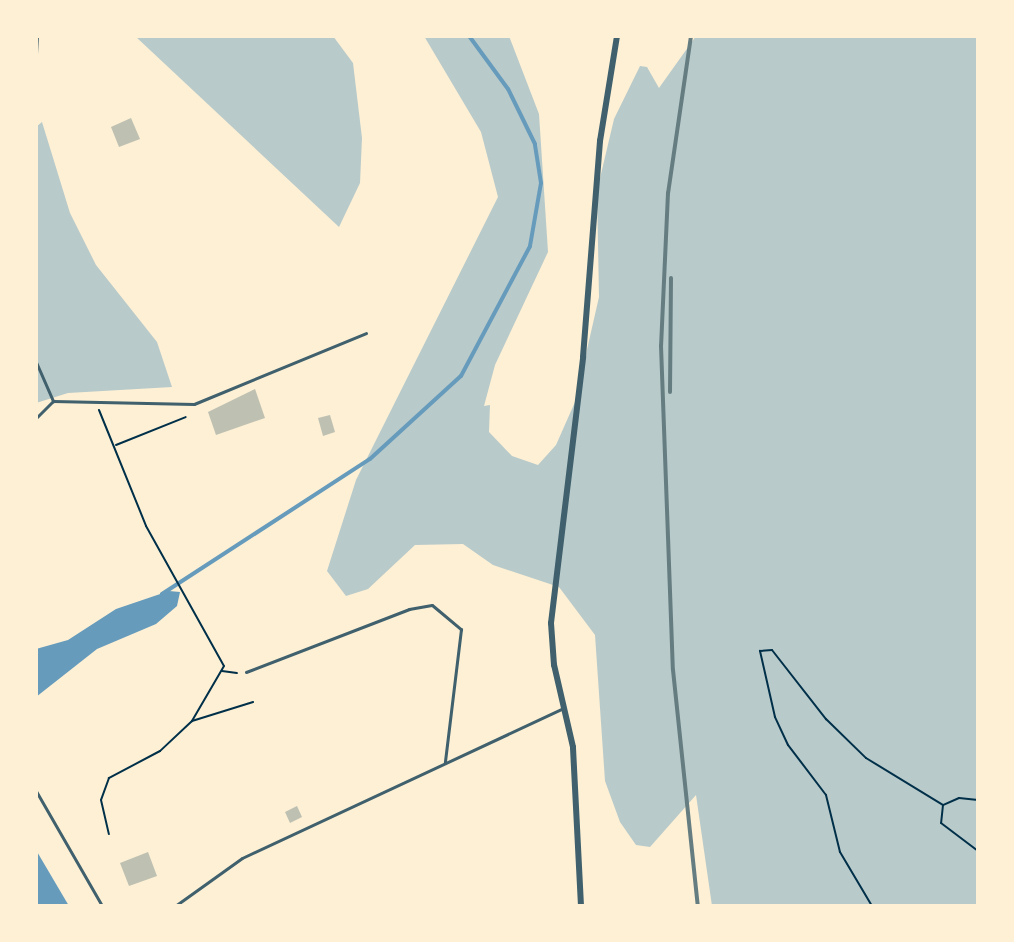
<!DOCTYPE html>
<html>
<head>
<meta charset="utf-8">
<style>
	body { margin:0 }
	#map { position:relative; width:1014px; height:942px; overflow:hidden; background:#fdf0d5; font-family:Ubuntu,sans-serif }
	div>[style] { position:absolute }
	.green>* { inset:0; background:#b9caca }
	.water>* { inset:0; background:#669bbc }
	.stream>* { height:4px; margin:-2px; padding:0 2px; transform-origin:2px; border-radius:2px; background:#669bbc }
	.building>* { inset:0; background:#bec0b2 }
	.path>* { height:2px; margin:-1px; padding:0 1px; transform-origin:1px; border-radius:1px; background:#003049 }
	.service>* { height:3px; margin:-1.5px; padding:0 1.5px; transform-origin:1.5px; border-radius:1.5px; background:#3f606c }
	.minor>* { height:6px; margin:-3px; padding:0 3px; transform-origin:3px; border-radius:3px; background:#3f606c }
	.rail>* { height:4px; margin:-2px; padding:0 2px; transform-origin:2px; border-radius:2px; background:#657d81 }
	span { translate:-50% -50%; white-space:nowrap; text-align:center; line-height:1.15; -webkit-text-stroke:5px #fdf0d5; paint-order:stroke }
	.frame { position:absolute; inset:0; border:38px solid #fdf0d5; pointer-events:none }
</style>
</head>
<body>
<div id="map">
	<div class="green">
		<i style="clip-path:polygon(135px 36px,333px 36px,353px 63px,362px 138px,360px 183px,339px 227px)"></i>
		<i style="clip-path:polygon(424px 36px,509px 36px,539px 114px,548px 252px,495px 365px,484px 406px,490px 405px,489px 432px,512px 456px,538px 465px,556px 445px,575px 402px,599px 297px,597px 191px,614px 119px,640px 66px,647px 67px,659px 88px,696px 36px,978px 36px,978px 906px,712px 906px,696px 795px,650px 847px,636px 845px,620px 822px,605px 781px,595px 635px,559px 587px,493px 565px,463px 544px,415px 545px,368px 589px,346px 596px,327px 571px,356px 480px,498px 197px,481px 132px)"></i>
		<i style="clip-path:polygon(42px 122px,70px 213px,96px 265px,157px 342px,172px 387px,68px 393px,36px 403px,36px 127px)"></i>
	</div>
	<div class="water">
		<i style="clip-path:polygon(169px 591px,180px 592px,177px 606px,156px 624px,97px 649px,36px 697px,36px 649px,68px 640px,116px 609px)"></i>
		<i style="clip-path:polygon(36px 850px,69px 906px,36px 906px)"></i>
	</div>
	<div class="stream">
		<i style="left:162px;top:594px;width:248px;rotate:-33deg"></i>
		<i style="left:370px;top:459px;width:123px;rotate:-42.4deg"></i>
		<i style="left:461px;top:376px;width:147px;rotate:-62deg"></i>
		<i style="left:530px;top:246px;width:64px;rotate:-80.1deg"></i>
		<i style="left:541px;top:183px;width:39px;rotate:-99deg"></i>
		<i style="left:535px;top:144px;width:61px;rotate:-116.1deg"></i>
		<i style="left:508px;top:89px;width:66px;rotate:-126.3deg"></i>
	</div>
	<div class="building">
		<i style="clip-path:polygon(131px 118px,140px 139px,119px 147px,111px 127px)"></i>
		<i style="clip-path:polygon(255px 389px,265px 418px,216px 435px,208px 412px)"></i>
		<i style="clip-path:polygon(330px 415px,335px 432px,323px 436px,318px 418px)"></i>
		<i style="clip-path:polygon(297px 806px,302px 817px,290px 823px,285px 812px)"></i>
		<i style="clip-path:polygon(148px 852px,157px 876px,129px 886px,120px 863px)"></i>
	</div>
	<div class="path">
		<i style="left:99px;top:410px;width:125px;rotate:67.9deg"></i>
		<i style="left:146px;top:526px;width:160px;rotate:60.9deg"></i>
		<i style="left:224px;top:666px;width:64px;rotate:120.2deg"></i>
		<i style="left:192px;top:721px;width:44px;rotate:136.8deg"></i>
		<i style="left:160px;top:751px;width:58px;rotate:152.1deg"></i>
		<i style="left:109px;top:778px;width:23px;rotate:110deg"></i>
		<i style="left:101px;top:800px;width:35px;rotate:77deg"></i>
		<i style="left:116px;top:445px;width:75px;rotate:-21.8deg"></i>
		<i style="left:222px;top:671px;width:15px;rotate:8deg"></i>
		<i style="left:192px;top:721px;width:64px;rotate:-17.3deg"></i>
		<i style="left:978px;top:800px;width:19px;rotate:-174deg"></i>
		<i style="left:959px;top:798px;width:17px;rotate:156deg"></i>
		<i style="left:943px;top:805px;width:18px;rotate:96deg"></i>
		<i style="left:941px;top:823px;width:46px;rotate:37.1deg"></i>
		<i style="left:872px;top:906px;width:63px;rotate:-120.7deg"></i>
		<i style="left:840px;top:852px;width:59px;rotate:-103.8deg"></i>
		<i style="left:826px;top:795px;width:63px;rotate:-127.2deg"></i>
		<i style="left:788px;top:745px;width:31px;rotate:-115deg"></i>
		<i style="left:775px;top:717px;width:68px;rotate:-102.8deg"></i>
		<i style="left:760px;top:651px;width:12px;rotate:-5deg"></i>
		<i style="left:772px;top:650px;width:88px;rotate:52deg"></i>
		<i style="left:826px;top:719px;width:56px;rotate:44.3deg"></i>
		<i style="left:866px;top:758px;width:90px;rotate:31.4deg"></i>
	</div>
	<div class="service">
		<i style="left:36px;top:54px;width:18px;rotate:-87deg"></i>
		<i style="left:36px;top:362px;width:43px;rotate:66.4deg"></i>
		<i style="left:53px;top:401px;width:24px;rotate:135deg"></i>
		<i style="left:53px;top:401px;width:141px;rotate:1.2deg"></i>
		<i style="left:194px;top:404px;width:186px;rotate:-22.4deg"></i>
		<i style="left:246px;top:672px;width:175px;rotate:-21.1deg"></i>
		<i style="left:409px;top:609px;width:23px;rotate:-10deg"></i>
		<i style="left:432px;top:605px;width:38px;rotate:40deg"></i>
		<i style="left:461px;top:629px;width:134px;rotate:96.9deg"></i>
		<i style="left:36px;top:791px;width:133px;rotate:60.1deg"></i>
		<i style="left:175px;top:906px;width:82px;rotate:-35.6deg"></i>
		<i style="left:242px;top:858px;width:355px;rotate:-25deg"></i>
	</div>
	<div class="minor">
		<i style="left:581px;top:906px;width:159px;rotate:-92.9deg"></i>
		<i style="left:573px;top:747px;width:84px;rotate:-103deg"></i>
		<i style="left:554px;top:665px;width:42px;rotate:-94.1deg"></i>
		<i style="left:551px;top:623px;width:268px;rotate:-83.1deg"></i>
		<i style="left:583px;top:357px;width:217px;rotate:-85.5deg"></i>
		<i style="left:600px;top:141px;width:106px;rotate:-80.8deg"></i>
	</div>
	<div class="rail">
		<i style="left:691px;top:36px;width:159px;rotate:98.3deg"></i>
		<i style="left:668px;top:193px;width:153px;rotate:92.6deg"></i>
		<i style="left:661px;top:346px;width:324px;rotate:87.9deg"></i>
		<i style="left:673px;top:670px;width:237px;rotate:84deg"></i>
		<i style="left:670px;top:392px;width:114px;rotate:-89.5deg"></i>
	</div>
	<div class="frame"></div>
</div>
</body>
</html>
